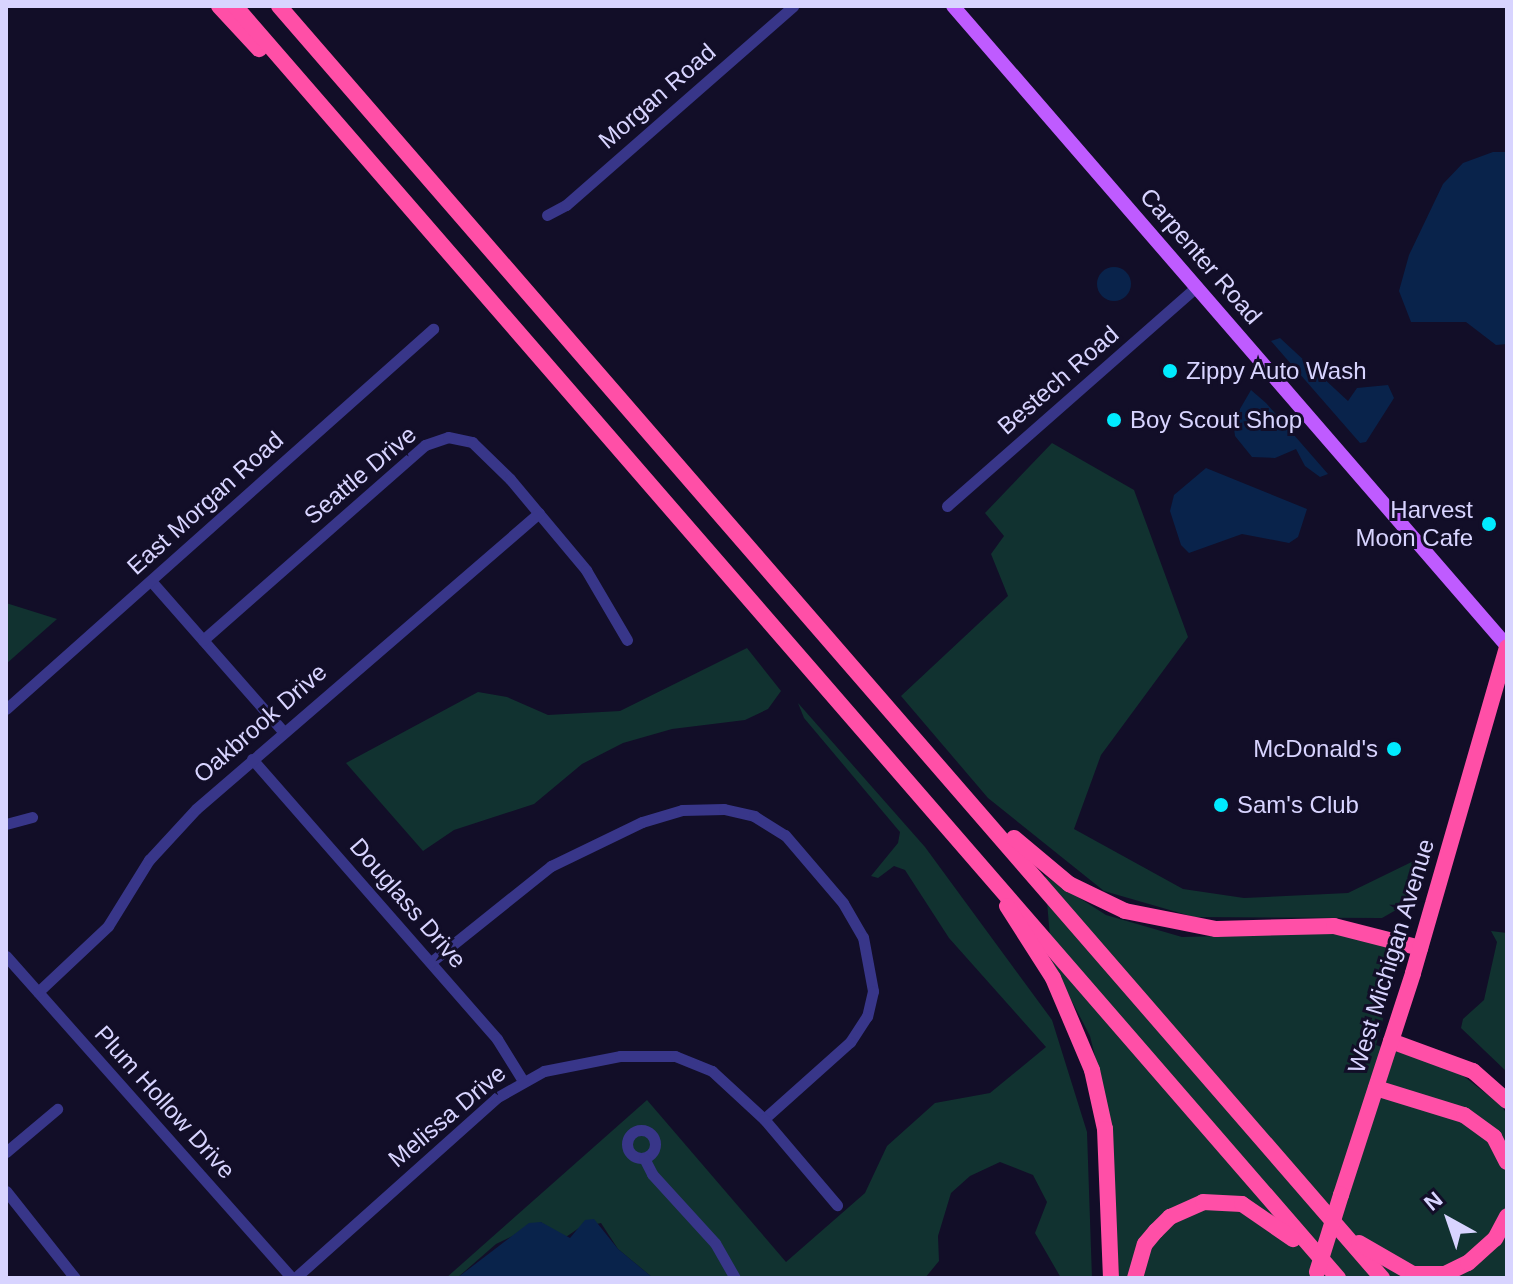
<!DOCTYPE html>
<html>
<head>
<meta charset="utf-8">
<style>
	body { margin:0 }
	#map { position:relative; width:1513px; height:1284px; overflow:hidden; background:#120e28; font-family:Helvetica,sans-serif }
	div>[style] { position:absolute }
	.green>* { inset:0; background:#113230 }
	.water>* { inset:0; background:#09234b }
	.round { border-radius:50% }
	.minor>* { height:11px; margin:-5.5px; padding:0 5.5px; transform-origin:5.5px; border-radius:5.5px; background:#383689 }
	.minor>.ring { margin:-5.5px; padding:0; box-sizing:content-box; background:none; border:11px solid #383689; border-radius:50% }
	.major>* { height:14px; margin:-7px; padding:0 7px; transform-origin:7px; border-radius:7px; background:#bf5bff }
	.highway>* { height:16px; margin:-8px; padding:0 8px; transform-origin:8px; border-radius:8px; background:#ff4fa7 }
	.highway-bridge>* { height:16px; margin:-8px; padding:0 8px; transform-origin:8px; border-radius:8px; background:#ff4fa7 }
	.dots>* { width:22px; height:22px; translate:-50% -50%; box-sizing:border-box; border:4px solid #120e28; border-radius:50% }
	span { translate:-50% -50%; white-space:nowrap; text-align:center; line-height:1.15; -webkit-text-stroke:6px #120e28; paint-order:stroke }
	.street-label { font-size:24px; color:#d8d4ff }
	.poi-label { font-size:24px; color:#d8d4ff }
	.left { translate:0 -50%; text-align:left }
	.right { translate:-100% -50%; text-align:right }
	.frame { position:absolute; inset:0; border:8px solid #d8d4ff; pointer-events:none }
	.north { position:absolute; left:1409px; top:1180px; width:80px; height:80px; -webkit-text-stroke:6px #120e28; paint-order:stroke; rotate:320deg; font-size:22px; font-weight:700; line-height:32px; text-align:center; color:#d8d4ff }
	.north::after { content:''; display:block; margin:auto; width:28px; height:36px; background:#d8d4ff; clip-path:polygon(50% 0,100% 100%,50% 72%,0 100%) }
</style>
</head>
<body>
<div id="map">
	<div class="green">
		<i style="clip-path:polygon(1052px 443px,1134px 490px,1188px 637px,1101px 755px,1074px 829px,1183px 889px,1244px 898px,1348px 893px,1428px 854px,1410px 902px,1382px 918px,1194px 917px,1104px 891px,988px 798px,901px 696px,1008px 596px,991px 554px,1004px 536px,985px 513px)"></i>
		<i style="clip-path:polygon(6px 603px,57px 619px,6px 664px)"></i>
		<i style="clip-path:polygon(747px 648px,781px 691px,768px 709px,745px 720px,672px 729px,623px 743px,582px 764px,534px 804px,454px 830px,423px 851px,346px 763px,478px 692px,507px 697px,548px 715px,620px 711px)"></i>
		<i style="clip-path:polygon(798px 703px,925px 847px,1052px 1020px,1087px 1132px,1092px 1278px,1061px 1278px,1035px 1233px,1047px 1202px,1033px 1175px,1000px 1162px,970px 1176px,951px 1193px,938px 1236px,939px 1261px,925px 1278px,653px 1278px,618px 1249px,601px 1223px,579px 1228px,563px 1239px,541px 1222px,496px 1244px,457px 1278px,446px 1278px,647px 1100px,786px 1262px,865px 1193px,887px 1146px,935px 1103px,990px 1093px,1046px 1047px,949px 938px,905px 870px,894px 866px,878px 878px,871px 876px,898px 843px,900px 832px,804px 718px)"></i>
		<i style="clip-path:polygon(1045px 876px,1106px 915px,1182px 937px,1336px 933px,1402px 949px,1376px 1045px,1457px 1071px,1502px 1106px,1507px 1115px,1507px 1278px,1119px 1278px,1110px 1118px,1090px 1036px,1052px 963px)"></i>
		<i style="clip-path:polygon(1491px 931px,1507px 933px,1507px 1072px,1461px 1028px,1463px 1019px,1484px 1000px,1497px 942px)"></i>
	</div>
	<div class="water">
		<i style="clip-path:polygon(1493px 152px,1507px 152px,1507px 344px,1496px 345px,1466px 322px,1411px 322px,1399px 291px,1409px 255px,1443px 184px,1463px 163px)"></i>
		<i class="round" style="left:1097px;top:267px;width:34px;height:34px"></i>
		<i style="clip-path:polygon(1280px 338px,1348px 401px,1357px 388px,1388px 385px,1394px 398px,1366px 442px,1360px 443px,1271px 341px)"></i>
		<i style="clip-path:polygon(1251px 390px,1266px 403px,1328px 474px,1320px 477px,1305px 466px,1296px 449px,1275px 458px,1252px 457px,1235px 436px,1233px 421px)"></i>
		<i style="clip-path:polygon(1206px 468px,1307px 509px,1298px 537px,1289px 543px,1242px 534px,1189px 553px,1181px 545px,1170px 511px,1174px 495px)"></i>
		<i style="clip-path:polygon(594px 1219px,618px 1249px,653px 1278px,457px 1278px,529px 1223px,541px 1222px,570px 1238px,585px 1220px)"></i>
	</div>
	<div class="minor">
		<i style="left:547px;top:215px;width:21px;rotate:-28deg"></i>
		<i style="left:566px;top:205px;width:302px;rotate:-41.2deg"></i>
		<i style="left:947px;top:506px;width:333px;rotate:-41.3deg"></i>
		<i style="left:151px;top:581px;width:200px;rotate:48.7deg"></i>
		<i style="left:203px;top:640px;width:295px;rotate:-41.3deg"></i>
		<i style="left:425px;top:445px;width:24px;rotate:-19deg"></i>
		<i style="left:448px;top:437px;width:25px;rotate:12deg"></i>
		<i style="left:472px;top:442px;width:53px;rotate:44.2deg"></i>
		<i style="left:510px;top:479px;width:119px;rotate:50.1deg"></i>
		<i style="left:586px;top:570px;width:81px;rotate:59.6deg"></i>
		<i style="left:6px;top:709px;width:572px;rotate:-41.67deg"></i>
		<i style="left:252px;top:759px;width:372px;rotate:48.8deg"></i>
		<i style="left:497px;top:1039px;width:49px;rotate:58.2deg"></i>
		<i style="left:6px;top:824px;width:27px;rotate:-15deg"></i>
		<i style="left:6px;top:956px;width:431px;rotate:48.4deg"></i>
		<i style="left:431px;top:962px;width:154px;rotate:-38.7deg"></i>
		<i style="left:551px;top:866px;width:101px;rotate:-25.8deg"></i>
		<i style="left:642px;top:822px;width:42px;rotate:-16.7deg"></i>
		<i style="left:682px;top:810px;width:42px;rotate:-1.4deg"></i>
		<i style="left:724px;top:809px;width:31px;rotate:13deg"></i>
		<i style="left:754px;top:816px;width:36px;rotate:32deg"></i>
		<i style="left:785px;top:835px;width:89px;rotate:49.5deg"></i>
		<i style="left:843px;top:903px;width:39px;rotate:60deg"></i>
		<i style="left:863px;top:937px;width:55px;rotate:79.5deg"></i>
		<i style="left:873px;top:991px;width:26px;rotate:103deg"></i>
		<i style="left:867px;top:1016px;width:31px;rotate:123deg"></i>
		<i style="left:850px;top:1042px;width:115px;rotate:138.2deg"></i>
		<i style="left:38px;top:992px;width:96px;rotate:-43.3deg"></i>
		<i style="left:108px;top:926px;width:78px;rotate:-58.2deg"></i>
		<i style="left:149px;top:860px;width:69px;rotate:-47.3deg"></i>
		<i style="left:196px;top:809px;width:453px;rotate:-40.8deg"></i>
		<i class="ring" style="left:627px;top:1130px;width:17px;height:17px"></i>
		<i style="left:6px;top:1152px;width:67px;rotate:-40.1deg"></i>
		<i style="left:644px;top:1158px;width:18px;rotate:63deg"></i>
		<i style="left:652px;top:1174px;width:93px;rotate:47.6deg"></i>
		<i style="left:715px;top:1243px;width:40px;rotate:60.3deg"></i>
		<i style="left:6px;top:1191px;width:111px;rotate:51.6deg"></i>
		<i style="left:295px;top:1278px;width:270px;rotate:-41.8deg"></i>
		<i style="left:496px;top:1098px;width:55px;rotate:-29.4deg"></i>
		<i style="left:544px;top:1071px;width:77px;rotate:-11.2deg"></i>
		<i style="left:620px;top:1056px;width:55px"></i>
		<i style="left:675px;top:1056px;width:40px;rotate:22deg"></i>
		<i style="left:712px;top:1071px;width:71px;rotate:42.7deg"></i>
		<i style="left:764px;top:1119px;width:113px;rotate:49.7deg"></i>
	</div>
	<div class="major">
		<i style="left:953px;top:6px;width:846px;rotate:49.12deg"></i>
	</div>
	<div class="highway">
		<i style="left:219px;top:6px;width:59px;rotate:47.1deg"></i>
		<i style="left:235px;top:6px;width:1684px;rotate:49.07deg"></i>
		<i style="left:279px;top:6px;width:1684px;rotate:49.07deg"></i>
		<i style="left:1014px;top:838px;width:72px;rotate:39.9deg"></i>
		<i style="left:1069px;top:884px;width:62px;rotate:25.7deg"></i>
		<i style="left:1125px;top:911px;width:93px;rotate:11.2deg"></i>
		<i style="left:1216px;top:929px;width:118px;rotate:-1.5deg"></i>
		<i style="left:1334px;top:926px;width:89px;rotate:14.3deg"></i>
		<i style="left:1007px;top:906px;width:85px;rotate:57.4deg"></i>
		<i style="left:1053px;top:978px;width:100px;rotate:67deg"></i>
		<i style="left:1092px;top:1070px;width:60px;rotate:77.6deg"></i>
		<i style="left:1105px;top:1129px;width:149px;rotate:87.7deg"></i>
		<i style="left:1391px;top:1041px;width:87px;rotate:20.1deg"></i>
		<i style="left:1473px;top:1071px;width:45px;rotate:41.4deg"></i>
		<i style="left:1376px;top:1088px;width:92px;rotate:17.1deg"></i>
		<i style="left:1464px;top:1115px;width:37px;rotate:36deg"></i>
		<i style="left:1494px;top:1137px;width:28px;rotate:63deg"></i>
		<i style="left:1341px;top:1195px;width:233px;rotate:-72deg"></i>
		<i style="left:1413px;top:973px;width:339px;rotate:-73.9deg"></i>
		<i style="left:1359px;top:1243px;width:62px;rotate:29.9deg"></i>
		<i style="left:1413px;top:1274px;width:32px"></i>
		<i style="left:1445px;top:1274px;width:25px;rotate:-26deg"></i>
		<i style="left:1468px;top:1263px;width:36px;rotate:-42deg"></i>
		<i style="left:1495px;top:1239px;width:26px;rotate:-62deg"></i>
		<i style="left:1135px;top:1278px;width:35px;rotate:-74deg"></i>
		<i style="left:1145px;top:1244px;width:17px;rotate:-50deg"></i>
		<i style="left:1156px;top:1231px;width:20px;rotate:-45deg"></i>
		<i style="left:1170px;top:1217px;width:36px;rotate:-24deg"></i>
		<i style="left:1203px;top:1202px;width:39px;rotate:3deg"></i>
		<i style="left:1242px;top:1204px;width:62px;rotate:34.5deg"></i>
	</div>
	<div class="highway-bridge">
		<i style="left:1317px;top:1272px;width:81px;rotate:-72.7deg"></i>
	</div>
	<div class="dots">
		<i style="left:1170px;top:371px;background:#00ebff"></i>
		<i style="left:1114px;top:420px;background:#00ebff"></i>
		<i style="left:1489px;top:524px;background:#00ebff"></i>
		<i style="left:1394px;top:749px;background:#00ebff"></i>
		<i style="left:1221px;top:805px;background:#00ebff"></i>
	</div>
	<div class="street-label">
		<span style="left:657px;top:96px;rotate:-41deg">Morgan Road</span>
		<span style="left:1201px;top:256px;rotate:49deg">Carpenter Road</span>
		<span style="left:1058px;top:380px;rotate:-41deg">Bestech Road</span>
		<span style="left:360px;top:475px;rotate:-40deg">Seattle Drive</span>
		<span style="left:205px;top:503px;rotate:-42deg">East Morgan Road</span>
		<span style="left:260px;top:723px;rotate:-41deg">Oakbrook Drive</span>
		<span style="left:408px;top:903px;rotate:49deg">Douglass Drive</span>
		<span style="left:1391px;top:956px;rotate:-73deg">West Michigan Avenue</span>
		<span style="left:165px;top:1102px;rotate:48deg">Plum Hollow Drive</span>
		<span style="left:447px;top:1116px;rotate:-40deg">Melissa Drive</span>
	</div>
	<div class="poi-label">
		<span class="left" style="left:1186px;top:371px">Zippy Auto Wash</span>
		<span class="left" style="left:1130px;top:420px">Boy Scout Shop</span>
		<span class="right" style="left:1473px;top:524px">Harvest<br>Moon Cafe</span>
		<span class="right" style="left:1378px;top:749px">McDonald's</span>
		<span class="left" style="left:1237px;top:805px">Sam's Club</span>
	</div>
	<div class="frame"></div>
	<div class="north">N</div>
</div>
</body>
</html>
